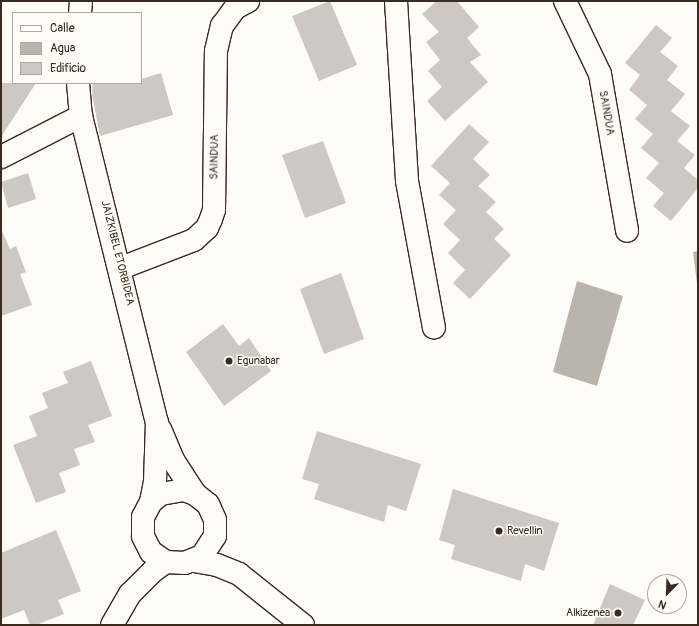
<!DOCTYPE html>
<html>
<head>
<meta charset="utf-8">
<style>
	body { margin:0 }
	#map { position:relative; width:699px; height:626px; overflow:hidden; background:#fdfcf7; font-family:Pangolin,sans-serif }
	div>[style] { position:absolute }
	.water>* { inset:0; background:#bbb4ad }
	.building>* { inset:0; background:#cdc8c2 }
	.roads { filter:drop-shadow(1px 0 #3b2a1e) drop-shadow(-1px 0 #3b2a1e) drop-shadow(0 1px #3b2a1e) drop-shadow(0 -1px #3b2a1e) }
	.street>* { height:22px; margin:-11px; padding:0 11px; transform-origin:11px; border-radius:11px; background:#fdfcf7 }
	.secondary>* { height:22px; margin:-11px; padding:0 11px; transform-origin:11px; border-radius:11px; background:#fdfcf7 }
	.dots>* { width:11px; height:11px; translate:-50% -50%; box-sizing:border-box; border:2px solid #fdfcf7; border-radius:50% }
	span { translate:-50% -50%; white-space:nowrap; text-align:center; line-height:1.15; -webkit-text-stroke:3px #fdfcf7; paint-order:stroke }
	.street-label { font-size:11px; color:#3b2a1e }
	.poi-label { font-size:11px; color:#3b2a1e }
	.left { translate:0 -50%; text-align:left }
	.right { translate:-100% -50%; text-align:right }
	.frame { position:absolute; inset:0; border:2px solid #3b2a1e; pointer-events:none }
	.legend { position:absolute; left:12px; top:12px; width:130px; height:72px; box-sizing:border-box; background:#fdfcf7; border:1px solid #afa8a0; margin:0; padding:5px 7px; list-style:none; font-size:12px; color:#3b2a1e }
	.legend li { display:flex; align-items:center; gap:8px; height:20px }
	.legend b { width:20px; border:1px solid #afa8a0 }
	.north { position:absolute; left:647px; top:574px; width:40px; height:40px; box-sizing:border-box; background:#fdfcf7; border:1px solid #afa8a0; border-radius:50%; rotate:203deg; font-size:11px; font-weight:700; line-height:16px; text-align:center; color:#3b2a1e }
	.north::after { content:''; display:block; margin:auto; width:14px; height:18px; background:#3b2a1e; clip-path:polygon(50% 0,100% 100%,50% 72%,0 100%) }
</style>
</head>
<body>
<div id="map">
	<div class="water">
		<i style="clip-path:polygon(698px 251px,698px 292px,693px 252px)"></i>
		<i style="clip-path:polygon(577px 281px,623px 296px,597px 386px,553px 372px)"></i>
	</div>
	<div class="building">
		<i style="clip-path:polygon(330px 1px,357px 65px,319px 81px,292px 16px)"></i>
		<i style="clip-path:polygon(437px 1px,457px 1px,479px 27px,467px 38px,481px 55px,470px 62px,488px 82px,445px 121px,427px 101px,442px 87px,428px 71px,440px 60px,426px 42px,439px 32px,422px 14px)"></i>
		<i style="clip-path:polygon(656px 25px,672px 38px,660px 52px,678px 66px,667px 80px,685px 94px,671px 111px,690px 126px,677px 141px,695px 155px,684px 168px,698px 180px,698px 188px,671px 221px,653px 206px,664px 193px,646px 178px,659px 163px,641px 148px,653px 134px,635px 119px,647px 105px,629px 90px,640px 75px,625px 63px)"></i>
		<i style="clip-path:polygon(161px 73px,173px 115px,100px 136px,92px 94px,93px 83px,141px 83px,141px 79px)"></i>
		<i style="clip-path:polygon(1px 83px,36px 83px,1px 137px)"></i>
		<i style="clip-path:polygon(469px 124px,489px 142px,473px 159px,490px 175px,478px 186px,496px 202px,486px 212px,504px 229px,494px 239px,511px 255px,470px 299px,453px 283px,465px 270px,448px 253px,460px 240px,443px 224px,456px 210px,439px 195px,450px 183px,431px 166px)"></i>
		<i style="clip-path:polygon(323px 141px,346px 203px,305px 218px,282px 155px)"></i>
		<i style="clip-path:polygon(28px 173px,36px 199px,8px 208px,1px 182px)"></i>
		<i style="clip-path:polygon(1px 229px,10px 249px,16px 246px,26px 272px,20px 274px,32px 305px,1px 316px)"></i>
		<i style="clip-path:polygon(341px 273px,364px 339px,324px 354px,300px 289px)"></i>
		<i style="clip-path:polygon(223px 324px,239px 346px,249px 338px,271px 371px,224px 406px,186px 352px)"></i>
		<i style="clip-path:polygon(91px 361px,112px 416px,88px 425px,95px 442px,74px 449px,80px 465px,59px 473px,66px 492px,36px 503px,13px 445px,37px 436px,29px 416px,48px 408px,42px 393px,68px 383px,63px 372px)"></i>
		<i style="clip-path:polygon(317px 431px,421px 464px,406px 511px,388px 505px,384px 522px,314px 499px,319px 484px,302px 479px)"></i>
		<i style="clip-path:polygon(453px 489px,559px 523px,544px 571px,525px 564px,521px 581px,451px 559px,455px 545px,439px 540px)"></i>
		<i style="clip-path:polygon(56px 530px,81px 591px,58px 600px,64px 614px,36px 625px,30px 625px,24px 610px,1px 619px,1px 553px)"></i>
		<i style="clip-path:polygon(610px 584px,645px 600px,633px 625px,593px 625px)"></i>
	</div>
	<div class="roads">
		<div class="street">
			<i style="left:396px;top:1px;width:180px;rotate:86.5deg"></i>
			<i style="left:407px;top:181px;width:149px;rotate:79.6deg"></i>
			<i style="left:565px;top:1px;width:81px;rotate:64.4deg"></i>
			<i style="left:600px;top:74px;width:159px;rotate:80.2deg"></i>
			<i style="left:1px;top:157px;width:90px;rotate:-27.1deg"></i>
			<i style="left:121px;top:268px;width:78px;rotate:-21deg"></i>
			<i style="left:194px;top:240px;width:18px;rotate:-43deg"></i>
			<i style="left:207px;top:228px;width:10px;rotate:-66deg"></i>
			<i style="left:211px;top:219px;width:9px;rotate:-72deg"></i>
			<i style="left:214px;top:210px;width:159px;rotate:-89.3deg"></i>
			<i style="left:216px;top:51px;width:26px;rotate:-77deg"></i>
			<i style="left:222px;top:26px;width:22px;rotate:-54deg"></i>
			<i style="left:235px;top:8px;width:15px;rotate:-28deg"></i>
			<i style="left:160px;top:429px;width:34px;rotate:67deg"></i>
			<i style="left:173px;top:460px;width:40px;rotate:57.1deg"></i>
			<i style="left:151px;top:502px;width:13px;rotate:-39deg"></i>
			<i style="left:161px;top:494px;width:23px;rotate:-10deg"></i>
			<i style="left:184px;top:490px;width:12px;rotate:20deg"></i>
			<i style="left:195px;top:494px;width:16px;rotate:38deg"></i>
			<i style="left:208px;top:504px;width:17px;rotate:66deg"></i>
			<i style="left:215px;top:520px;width:16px;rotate:90deg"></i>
			<i style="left:215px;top:536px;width:24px;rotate:123deg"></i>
			<i style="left:202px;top:556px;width:18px;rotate:158deg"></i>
			<i style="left:185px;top:563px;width:19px;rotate:-177deg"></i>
			<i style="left:166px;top:562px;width:18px;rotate:-146deg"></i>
			<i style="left:151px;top:552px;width:18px;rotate:-117deg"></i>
			<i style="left:143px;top:536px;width:19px;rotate:-90deg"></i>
			<i style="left:143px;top:517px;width:17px;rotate:-62deg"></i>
			<i style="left:151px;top:502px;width:20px;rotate:-79deg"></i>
			<i style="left:155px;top:482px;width:60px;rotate:-88.1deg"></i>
			<i style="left:194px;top:561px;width:23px;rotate:10deg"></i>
			<i style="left:217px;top:565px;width:24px;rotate:22deg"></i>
			<i style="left:239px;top:574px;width:82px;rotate:38.6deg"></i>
		</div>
		<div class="secondary">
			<i style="left:80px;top:13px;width:12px;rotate:-85deg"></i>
			<i style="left:78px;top:83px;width:33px;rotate:85deg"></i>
			<i style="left:81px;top:116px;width:315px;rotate:76.1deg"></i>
			<i style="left:112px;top:625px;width:36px;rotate:-60deg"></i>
			<i style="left:130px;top:594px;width:33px;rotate:-45deg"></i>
			<i style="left:153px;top:571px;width:16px;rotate:-35deg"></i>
		</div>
	</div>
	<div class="dots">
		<i style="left:229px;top:361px;background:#3b2a1e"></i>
		<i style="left:499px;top:531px;background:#3b2a1e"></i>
		<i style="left:618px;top:613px;background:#3b2a1e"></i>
	</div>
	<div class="street-label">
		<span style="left:606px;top:113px;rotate:80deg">SAINDUA</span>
		<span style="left:215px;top:157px;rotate:-89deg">SAINDUA</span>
		<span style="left:117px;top:253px;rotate:76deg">JAIZKIBEL ETORBIDEA</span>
	</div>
	<div class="poi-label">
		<span class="left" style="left:237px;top:361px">Egunabar</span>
		<span class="left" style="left:507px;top:531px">Revellin</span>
		<span class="right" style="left:610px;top:613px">Alkizenea</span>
	</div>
	<div class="frame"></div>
	<ul class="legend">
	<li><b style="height:5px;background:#fdfcf7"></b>Calle</li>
	<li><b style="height:11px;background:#bbb4ad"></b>Agua</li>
	<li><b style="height:11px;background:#cdc8c2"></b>Edificio</li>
	</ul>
	<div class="north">N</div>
</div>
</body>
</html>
